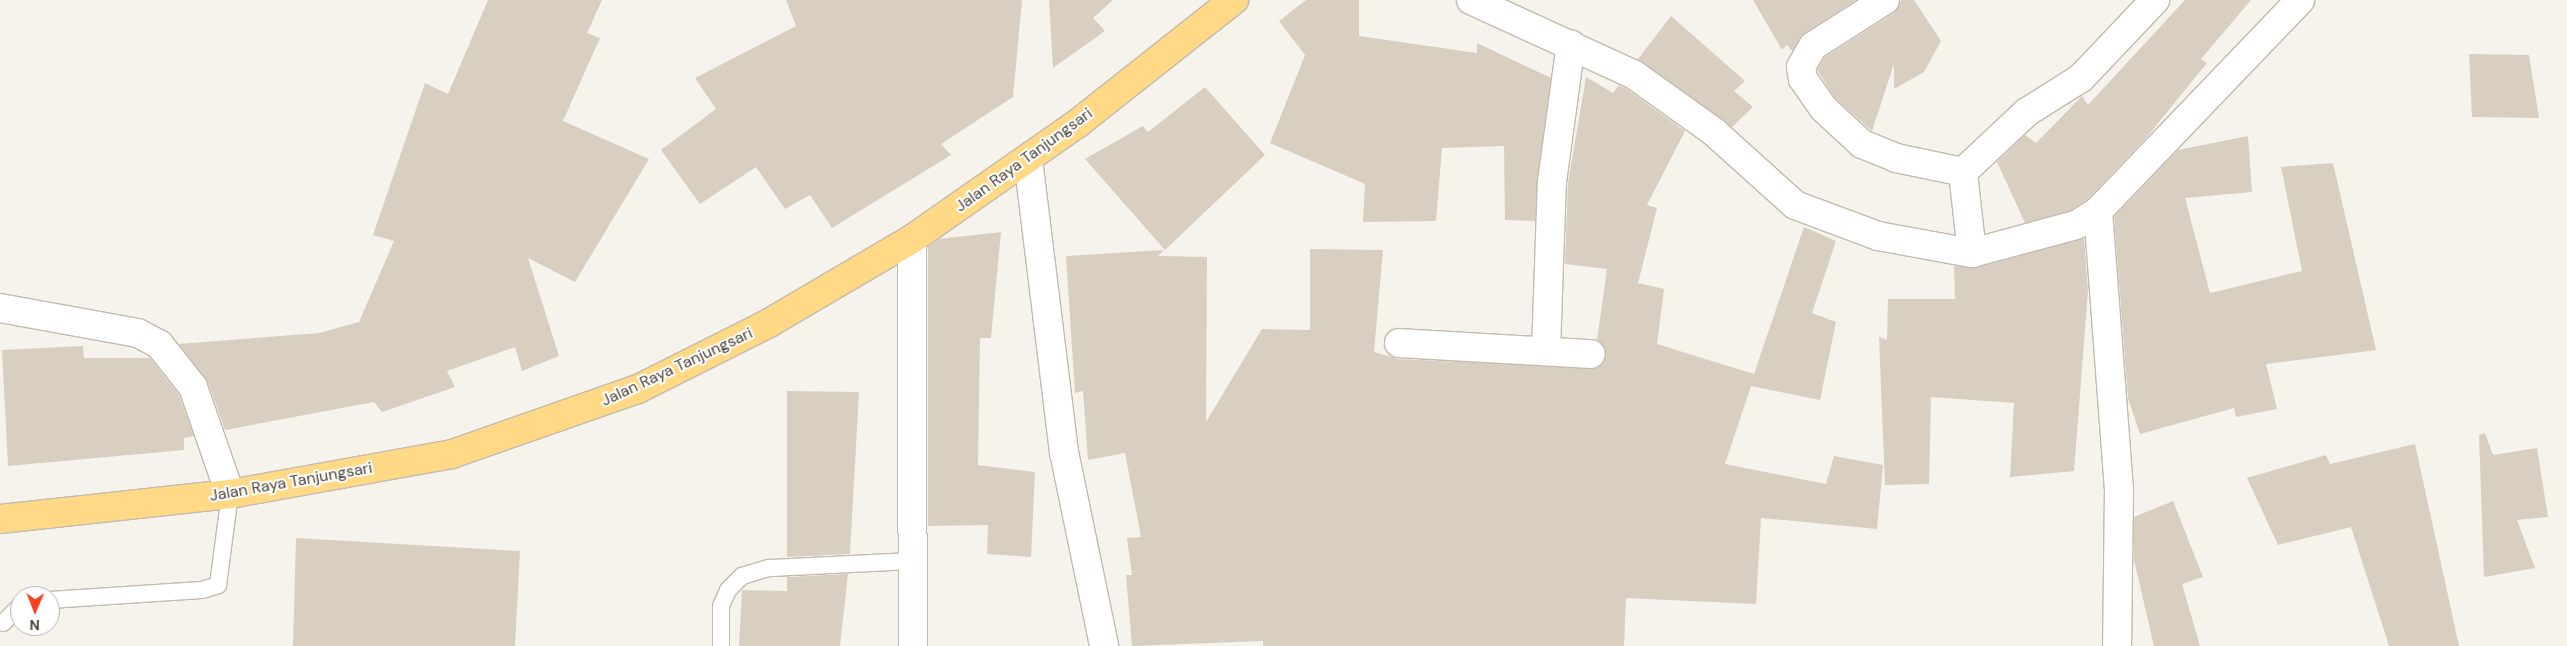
<!DOCTYPE html>
<html>
<head>
<meta charset="utf-8">
<style>
	body { margin:0 }
	#map { position:relative; width:2567px; height:646px; overflow:hidden; background:#f6f3ec; font-family:"DM Sans",sans-serif }
	div>[style] { position:absolute }
	.building>* { inset:0; background:#d8cfc1 }
	.roads { filter:drop-shadow(1px 0 #c2bbae) drop-shadow(-1px 0 #c2bbae) drop-shadow(0 1px #c2bbae) drop-shadow(0 -1px #c2bbae) }
	.service>* { height:16px; margin:-8px; padding:0 8px; transform-origin:8px; border-radius:8px; background:#fff }
	.minor>* { height:28px; margin:-14px; padding:0 14px; transform-origin:14px; border-radius:14px; background:#fff }
	.trunk>* { height:28px; margin:-14px; padding:0 14px; transform-origin:14px; border-radius:14px; background:#ffd985 }
	span { translate:-50% -50%; white-space:nowrap; text-align:center; line-height:1.15; -webkit-text-stroke:4px #fff; paint-order:stroke }
	.street-label { font-size:16px; color:#4b4439 }
	.north { position:absolute; left:10px; top:586px; width:50px; height:50px; box-sizing:border-box; background:#fff; border:1px solid #b7b4b0; border-radius:50%; rotate:181deg; font-size:14px; font-weight:700; line-height:20px; text-align:center; color:#4b4439 }
	.north::after { content:''; display:block; margin:auto; width:18px; height:22px; background:#fc3f1d; clip-path:polygon(50% 0,100% 100%,50% 72%,0 100%) }
</style>
</head>
<body>
<div id="map">
	<div class="building">
		<i style="clip-path:polygon(488px 0,602px 0,587px 33px,600px 38px,563px 121px,649px 159px,575px 282px,528px 258px,559px 356px,522px 371px,515px 347px,447px 371px,455px 387px,382px 412px,374px 402px,225px 430px,208px 382px,179px 344px,319px 333px,359px 322px,394px 241px,373px 235px,425px 83px,448px 94px)"></i>
		<i style="clip-path:polygon(786px 0,1022px 0,1013px 97px,941px 144px,951px 155px,832px 228px,810px 195px,785px 209px,756px 167px,700px 204px,661px 150px,716px 109px,695px 78px,796px 26px)"></i>
		<i style="clip-path:polygon(1049px 0,1113px 0,1093px 18px,1105px 31px,1053px 68px)"></i>
		<i style="clip-path:polygon(1306px 0,1359px 0,1359px 36px,1477px 53px,1477px 43px,1551px 78px,1535px 221px,1505px 220px,1504px 146px,1442px 148px,1436px 221px,1363px 222px,1365px 184px,1270px 143px,1305px 55px,1279px 21px)"></i>
		<i style="clip-path:polygon(1753px 0,1856px 0,1805px 33px,1792px 51px,1787px 45px,1782px 50px)"></i>
		<i style="clip-path:polygon(1901px 0,1914px 0,1941px 41px,1924px 72px,1894px 89px,1894px 64px,1872px 131px,1835px 98px,1817px 70px,1825px 57px,1894px 13px)"></i>
		<i style="clip-path:polygon(2185px 0,2251px 0,2201px 59px,2207px 63px,2146px 138px,2088px 199px,2070px 211px,2025px 223px,1997px 162px,2025px 135px,2036px 143px,2082px 96px,2088px 105px)"></i>
		<i style="clip-path:polygon(1671px 16px,1745px 81px,1734px 91px,1753px 107px,1732px 127px,1638px 59px)"></i>
		<i style="clip-path:polygon(2469px 54px,2529px 55px,2539px 118px,2472px 117px)"></i>
		<i style="clip-path:polygon(1586px 77px,1613px 93px,1619px 85px,1625px 88px,1685px 131px,1647px 205px,1657px 208px,1638px 283px,1664px 289px,1657px 344px,1754px 374px,1804px 227px,1836px 241px,1812px 313px,1836px 322px,1820px 400px,1751px 386px,1725px 464px,1826px 484px,1834px 456px,1883px 465px,1877px 529px,1761px 518px,1756px 604px,1626px 598px,1624px 646px,1263px 646px,1263px 641px,1132px 646px,1126px 575px,1132px 575px,1127px 538px,1141px 537px,1125px 453px,1088px 460px,1083px 391px,1075px 393px,1066px 256px,1164px 250px,1158px 256px,1207px 257px,1206px 422px,1262px 329px,1310px 330px,1310px 249px,1383px 250px,1374px 352px,1398px 359px,1598px 368px,1607px 355px,1597px 340px,1607px 269px,1565px 264px,1568px 183px)"></i>
		<i style="clip-path:polygon(1205px 87px,1265px 155px,1165px 250px,1085px 159px,1143px 126px,1148px 132px)"></i>
		<i style="clip-path:polygon(2248px 136px,2252px 192px,2185px 198px,2210px 293px,2302px 271px,2281px 167px,2333px 163px,2376px 350px,2266px 364px,2277px 409px,2236px 417px,2234px 408px,2140px 434px,2128px 398px,2114px 217px,2178px 150px)"></i>
		<i style="clip-path:polygon(1001px 232px,991px 338px,980px 338px,978px 465px,1035px 472px,1031px 557px,987px 554px,988px 525px,928px 526px,928px 247px,939px 239px)"></i>
		<i style="clip-path:polygon(2084px 238px,2088px 291px,2074px 471px,2010px 477px,2014px 403px,1931px 397px,1929px 484px,1885px 485px,1879px 337px,1887px 340px,1888px 299px,1955px 299px,1954px 266px,1976px 268px)"></i>
		<i style="clip-path:polygon(83px 346px,84px 358px,150px 358px,179px 395px,194px 436px,184px 438px,184px 450px,8px 466px,2px 350px)"></i>
		<i style="clip-path:polygon(787px 391px,859px 392px,850px 554px,787px 557px)"></i>
		<i style="clip-path:polygon(2485px 433px,2493px 455px,2537px 448px,2548px 517px,2517px 520px,2535px 568px,2484px 577px,2479px 435px)"></i>
		<i style="clip-path:polygon(2415px 444px,2459px 646px,2389px 646px,2351px 527px,2278px 545px,2247px 478px,2326px 455px,2330px 464px)"></i>
		<i style="clip-path:polygon(2173px 501px,2203px 577px,2182px 584px,2200px 646px,2154px 646px,2134px 560px,2134px 517px)"></i>
		<i style="clip-path:polygon(296px 538px,520px 551px,515px 646px,293px 646px)"></i>
		<i style="clip-path:polygon(848px 574px,840px 646px,739px 646px,742px 590px,787px 591px,787px 577px)"></i>
	</div>
	<div class="roads">
		<div class="service">
			<i style="left:50px;top:600px;width:152px;rotate:-3.8deg"></i>
			<i style="left:202px;top:590px;width:17px;rotate:-17deg"></i>
			<i style="left:218px;top:585px;width:92px;rotate:-82.5deg"></i>
			<i style="left:3px;top:623px;width:24px;rotate:-45deg"></i>
			<i style="left:721px;top:646px;width:40px;rotate:-90deg"></i>
			<i style="left:721px;top:606px;width:17px;rotate:-66deg"></i>
			<i style="left:728px;top:590px;width:20px;rotate:-45deg"></i>
			<i style="left:742px;top:576px;width:28px;rotate:-17deg"></i>
			<i style="left:769px;top:568px;width:145px;rotate:-2.8deg"></i>
		</div>
		<div class="minor">
			<i style="left:1471px;top:0;width:178px;rotate:24.6deg"></i>
			<i style="left:1633px;top:74px;width:100px;rotate:35.6deg"></i>
			<i style="left:1714px;top:132px;width:109px;rotate:42deg"></i>
			<i style="left:1795px;top:205px;width:89px;rotate:20.5deg"></i>
			<i style="left:1878px;top:236px;width:96px;rotate:10.3deg"></i>
			<i style="left:1972px;top:253px;width:108px;rotate:-15.1deg"></i>
			<i style="left:2076px;top:225px;width:26px;rotate:-32deg"></i>
			<i style="left:2098px;top:211px;width:292px;rotate:-46.2deg"></i>
			<i style="left:1885px;top:0;width:85px;rotate:147.4deg"></i>
			<i style="left:1813px;top:46px;width:24px;rotate:120deg"></i>
			<i style="left:1801px;top:67px;width:12px;rotate:81deg"></i>
			<i style="left:1803px;top:79px;width:35px;rotate:55deg"></i>
			<i style="left:1823px;top:108px;width:53px;rotate:42.7deg"></i>
			<i style="left:1862px;top:144px;width:37px;rotate:22deg"></i>
			<i style="left:1896px;top:158px;width:68px;rotate:11.8deg"></i>
			<i style="left:1963px;top:172px;width:81px;rotate:83.7deg"></i>
			<i style="left:1028px;top:159px;width:295px;rotate:83deg"></i>
			<i style="left:1064px;top:452px;width:198px;rotate:78.3deg"></i>
			<i style="left:1963px;top:172px;width:88px;rotate:-43.2deg"></i>
			<i style="left:2027px;top:112px;width:64px;rotate:-32.2deg"></i>
			<i style="left:2081px;top:78px;width:108px;rotate:-46.5deg"></i>
			<i style="left:2098px;top:211px;width:279px;rotate:85.7deg"></i>
			<i style="left:2119px;top:489px;width:157px;rotate:90.7deg"></i>
			<i style="left:912px;top:239px;width:407px;rotate:89.9deg"></i>
			<i style="left:0;top:308px;width:140px;rotate:10.3deg"></i>
			<i style="left:138px;top:333px;width:24px;rotate:28deg"></i>
			<i style="left:159px;top:344px;width:55px;rotate:51.7deg"></i>
			<i style="left:193px;top:387px;width:113px;rotate:70.9deg"></i>
			<i style="left:1399px;top:343px;width:192px;rotate:3.3deg"></i>
			<i style="left:1546px;top:351px;width:169px;rotate:-88deg"></i>
			<i style="left:1552px;top:182px;width:139px;rotate:-82.2deg"></i>
		</div>
		<div class="trunk">
			<i style="left:0;top:519px;width:231px;rotate:-6.2deg"></i>
			<i style="left:230px;top:494px;width:226px;rotate:-10.2deg"></i>
			<i style="left:452px;top:454px;width:197px;rotate:-19.3deg"></i>
			<i style="left:638px;top:389px;width:147px;rotate:-26.7deg"></i>
			<i style="left:769px;top:323px;width:166px;rotate:-30.4deg"></i>
			<i style="left:912px;top:239px;width:203px;rotate:-34.9deg"></i>
			<i style="left:1078px;top:123px;width:199px;rotate:-38.3deg"></i>
		</div>
	</div>
	<div class="street-label">
		<span style="left:1024px;top:160px;rotate:-36deg">Jalan Raya Tanjungsari</span>
		<span style="left:677px;top:367px;rotate:-25deg">Jalan Raya Tanjungsari</span>
		<span style="left:291px;top:482px;rotate:-10deg">Jalan Raya Tanjungsari</span>
	</div>
	<div class="north">N</div>
</div>
</body>
</html>
